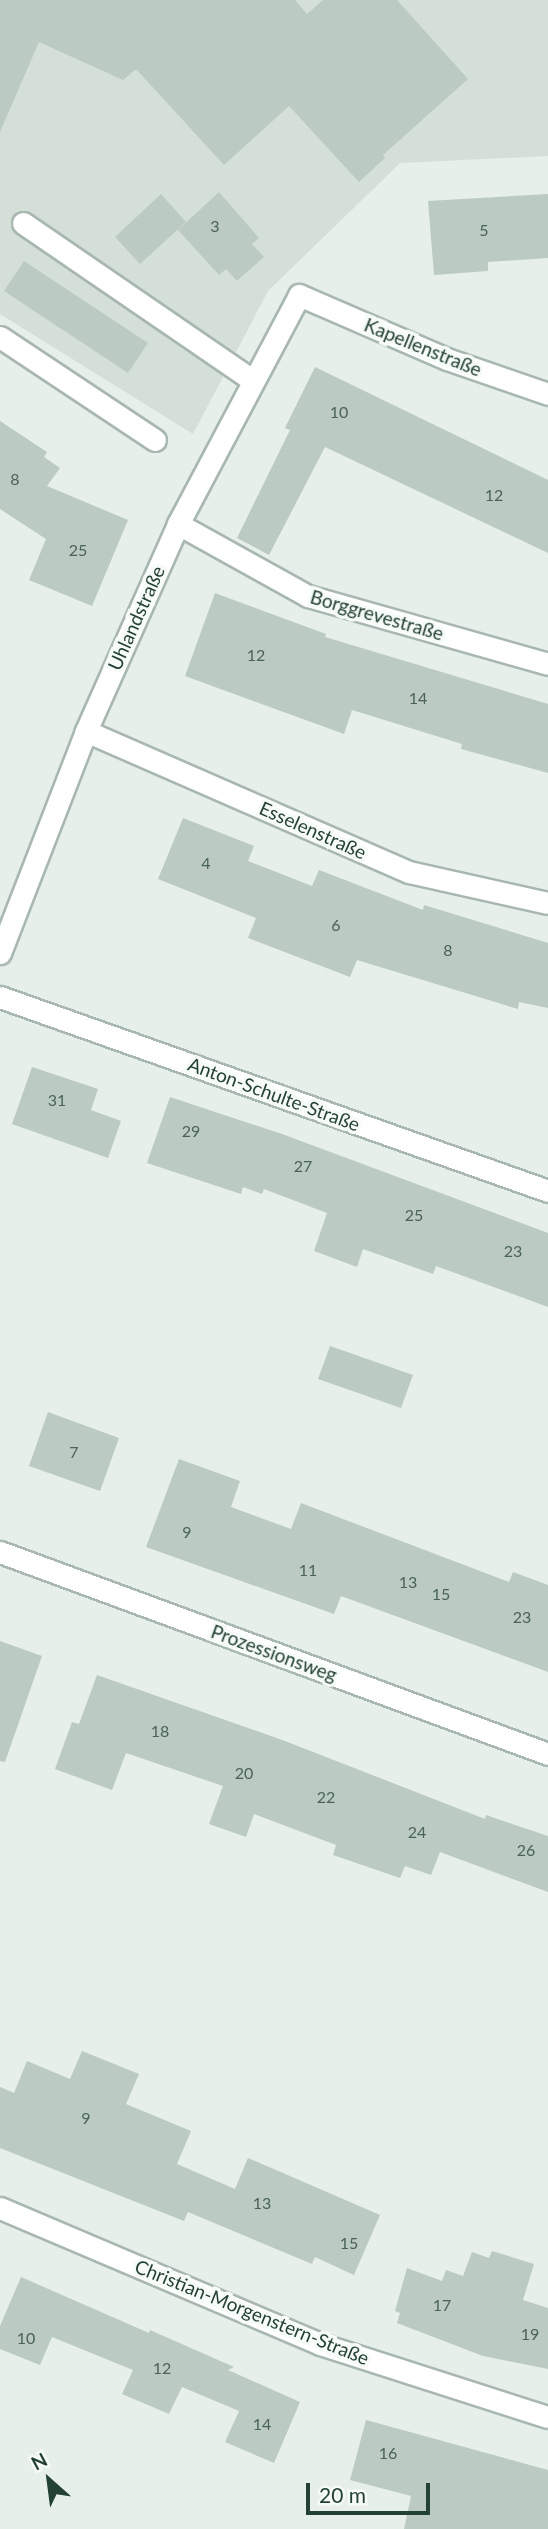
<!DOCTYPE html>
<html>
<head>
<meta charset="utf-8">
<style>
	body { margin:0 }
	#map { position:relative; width:548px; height:2529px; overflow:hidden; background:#e6efea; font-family:Lato,sans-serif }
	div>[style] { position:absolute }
	.built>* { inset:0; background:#d4dfd8 }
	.building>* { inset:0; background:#bbcac2 }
	.roads { filter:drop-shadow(2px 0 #a8b7b0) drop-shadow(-2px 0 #a8b7b0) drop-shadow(0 2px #a8b7b0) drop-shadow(0 -2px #a8b7b0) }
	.minor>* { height:21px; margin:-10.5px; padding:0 10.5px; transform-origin:10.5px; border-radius:10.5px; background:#fff }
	span { translate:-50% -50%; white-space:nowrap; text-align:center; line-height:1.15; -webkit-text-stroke:7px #f7fbf8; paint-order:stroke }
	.number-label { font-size:16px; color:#4a6359 }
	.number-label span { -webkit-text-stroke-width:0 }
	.street-label { font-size:19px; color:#244136 }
	.north { position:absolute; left:14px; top:2445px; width:70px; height:70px; -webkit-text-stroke:5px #f7fbf8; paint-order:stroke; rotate:332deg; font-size:19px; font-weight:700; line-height:28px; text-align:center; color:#244136 }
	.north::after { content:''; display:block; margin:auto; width:24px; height:32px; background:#244136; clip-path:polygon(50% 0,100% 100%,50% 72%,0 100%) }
	.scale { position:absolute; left:306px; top:2483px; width:124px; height:32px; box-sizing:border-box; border:4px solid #244136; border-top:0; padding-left:9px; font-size:21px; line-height:24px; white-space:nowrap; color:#244136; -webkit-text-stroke:5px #f7fbf8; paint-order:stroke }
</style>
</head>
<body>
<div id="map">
	<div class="built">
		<i style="clip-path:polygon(0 0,548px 0,548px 156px,400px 163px,268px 291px,193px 434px,0 314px)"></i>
	</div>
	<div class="building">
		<i style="clip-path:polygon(0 0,295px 0,307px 14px,323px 0,397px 0,468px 79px,383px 155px,385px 158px,359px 182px,289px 106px,224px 165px,136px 69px,123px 80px,39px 42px,0 132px)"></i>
		<i style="clip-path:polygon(219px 192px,259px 238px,252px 244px,264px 257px,237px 281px,226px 269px,219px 275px,178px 230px)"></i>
		<i style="clip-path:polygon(161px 194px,186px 222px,140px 264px,115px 237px)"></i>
		<i style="clip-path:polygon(548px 194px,548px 258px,488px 262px,488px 271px,434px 275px,428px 201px)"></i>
		<i style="clip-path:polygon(24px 261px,148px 343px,128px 373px,4px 291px)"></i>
		<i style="clip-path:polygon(315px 367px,548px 480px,548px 553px,325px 447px,269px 555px,237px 538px,290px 430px,285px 428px)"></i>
		<i style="clip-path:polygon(0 421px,47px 452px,44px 457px,60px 468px,47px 486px,128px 520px,92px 606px,29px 580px,46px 539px,0 509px)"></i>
		<i style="clip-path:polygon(215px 593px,326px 634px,325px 637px,548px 704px,548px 773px,461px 749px,462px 744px,352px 710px,344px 734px,185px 676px)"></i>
		<i style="clip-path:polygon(183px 818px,254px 846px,248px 861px,312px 886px,319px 870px,423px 910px,424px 905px,548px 943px,548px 1008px,519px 1002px,518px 1009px,357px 960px,350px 977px,248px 938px,256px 918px,158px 879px)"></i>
		<i style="clip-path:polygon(32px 1067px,98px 1089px,91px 1110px,121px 1121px,108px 1158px,12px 1124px)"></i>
		<i style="clip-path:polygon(170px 1097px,282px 1134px,548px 1233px,548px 1307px,436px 1266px,433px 1274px,363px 1249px,357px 1267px,314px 1251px,327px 1213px,264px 1189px,262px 1194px,243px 1187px,241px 1194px,147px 1163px)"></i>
		<i style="clip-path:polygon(330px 1346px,413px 1375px,401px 1408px,318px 1379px)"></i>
		<i style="clip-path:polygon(48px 1412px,119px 1438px,100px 1491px,29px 1466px)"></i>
		<i style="clip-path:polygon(179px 1459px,240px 1481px,231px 1507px,291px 1529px,301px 1503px,509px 1582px,513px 1572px,548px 1585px,548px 1672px,341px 1596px,334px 1614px,146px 1547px)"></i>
		<i style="clip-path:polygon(0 1641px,42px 1656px,5px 1762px,0 1761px)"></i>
		<i style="clip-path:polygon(97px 1675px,285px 1741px,485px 1819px,486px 1815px,548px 1836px,548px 1892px,440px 1852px,431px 1875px,405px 1866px,400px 1878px,333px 1855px,336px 1845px,254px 1814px,246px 1837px,209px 1824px,223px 1786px,126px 1753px,112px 1790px,55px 1769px,72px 1722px,79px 1724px)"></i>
		<i style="clip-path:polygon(82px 2051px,139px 2074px,126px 2104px,191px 2131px,177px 2164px,235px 2189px,248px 2158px,380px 2215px,354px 2275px,315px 2257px,312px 2264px,188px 2212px,184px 2221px,0 2148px,0 2087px,14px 2093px,27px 2061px,70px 2079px)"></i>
		<i style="clip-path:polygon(492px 2251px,534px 2264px,523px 2300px,548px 2308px,548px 2369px,483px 2356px,397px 2323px,400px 2313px,395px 2311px,407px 2268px,442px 2281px,446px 2270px,463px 2276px,472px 2252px,489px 2258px)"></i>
		<i style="clip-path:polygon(21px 2277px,149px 2333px,150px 2330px,234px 2367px,228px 2370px,300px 2402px,274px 2463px,225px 2442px,239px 2411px,182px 2387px,169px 2414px,122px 2394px,133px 2370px,52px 2337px,40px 2365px,0 2349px,0 2326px)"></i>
		<i style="clip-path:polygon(366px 2420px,548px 2470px,548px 2529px,404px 2529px,411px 2496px,350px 2480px)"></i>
	</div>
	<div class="roads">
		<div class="minor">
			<i style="left:23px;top:223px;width:278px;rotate:34.4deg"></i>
			<i style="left:0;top:337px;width:186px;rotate:33.6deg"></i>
			<i style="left:178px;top:524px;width:149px;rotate:29deg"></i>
			<i style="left:308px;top:596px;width:249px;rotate:15.8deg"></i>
			<i style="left:86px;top:731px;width:352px;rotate:23.6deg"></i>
			<i style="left:409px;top:872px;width:142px;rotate:12.6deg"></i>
			<i style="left:0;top:953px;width:238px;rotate:-68.8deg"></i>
			<i style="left:86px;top:731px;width:227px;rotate:-66deg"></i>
			<i style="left:178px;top:524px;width:259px;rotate:-62.1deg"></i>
			<i style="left:299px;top:295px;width:161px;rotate:23.4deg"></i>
			<i style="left:447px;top:359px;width:107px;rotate:19.1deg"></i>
			<i style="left:0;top:997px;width:581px;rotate:19.49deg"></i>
			<i style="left:0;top:1552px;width:584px;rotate:20.23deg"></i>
			<i style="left:0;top:2208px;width:348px;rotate:23deg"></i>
			<i style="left:320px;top:2344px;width:239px;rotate:17.8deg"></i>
		</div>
	</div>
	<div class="number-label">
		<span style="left:215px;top:226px">3</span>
		<span style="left:484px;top:230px">5</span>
		<span style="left:339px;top:412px">10</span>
		<span style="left:15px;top:479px">8</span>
		<span style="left:494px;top:495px">12</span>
		<span style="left:78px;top:550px">25</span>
		<span style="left:256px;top:655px">12</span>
		<span style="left:418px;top:698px">14</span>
		<span style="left:206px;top:863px">4</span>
		<span style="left:336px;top:925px">6</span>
		<span style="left:448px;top:950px">8</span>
		<span style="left:57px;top:1100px">31</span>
		<span style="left:191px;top:1131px">29</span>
		<span style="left:303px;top:1166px">27</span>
		<span style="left:414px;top:1215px">25</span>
		<span style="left:513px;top:1251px">23</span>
		<span style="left:74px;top:1452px">7</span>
		<span style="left:187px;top:1532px">9</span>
		<span style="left:308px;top:1570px">11</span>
		<span style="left:408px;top:1582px">13</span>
		<span style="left:441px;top:1594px">15</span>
		<span style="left:522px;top:1617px">23</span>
		<span style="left:160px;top:1731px">18</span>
		<span style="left:244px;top:1773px">20</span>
		<span style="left:326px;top:1797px">22</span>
		<span style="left:417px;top:1832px">24</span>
		<span style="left:526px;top:1850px">26</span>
		<span style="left:86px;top:2118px">9</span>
		<span style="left:262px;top:2203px">13</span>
		<span style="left:349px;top:2243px">15</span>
		<span style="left:442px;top:2305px">17</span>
		<span style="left:530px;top:2334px">19</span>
		<span style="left:26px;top:2338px">10</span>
		<span style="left:162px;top:2368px">12</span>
		<span style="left:262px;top:2424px">14</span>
		<span style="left:388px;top:2453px">16</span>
	</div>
	<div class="street-label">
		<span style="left:423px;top:347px;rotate:22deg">Kapellenstraße</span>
		<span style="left:377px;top:615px;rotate:16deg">Borggrevestraße</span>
		<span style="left:136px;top:618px;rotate:-66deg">Uhlandstraße</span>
		<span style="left:313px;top:830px;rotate:24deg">Esselenstraße</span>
		<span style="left:274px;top:1094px;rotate:20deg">Anton-Schulte-Straße</span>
		<span style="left:274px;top:1653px;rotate:20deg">Prozessionsweg</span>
		<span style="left:252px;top:2312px;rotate:22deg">Christian-Morgenstern-Straße</span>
	</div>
	<div class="north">N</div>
	<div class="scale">20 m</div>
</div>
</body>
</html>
